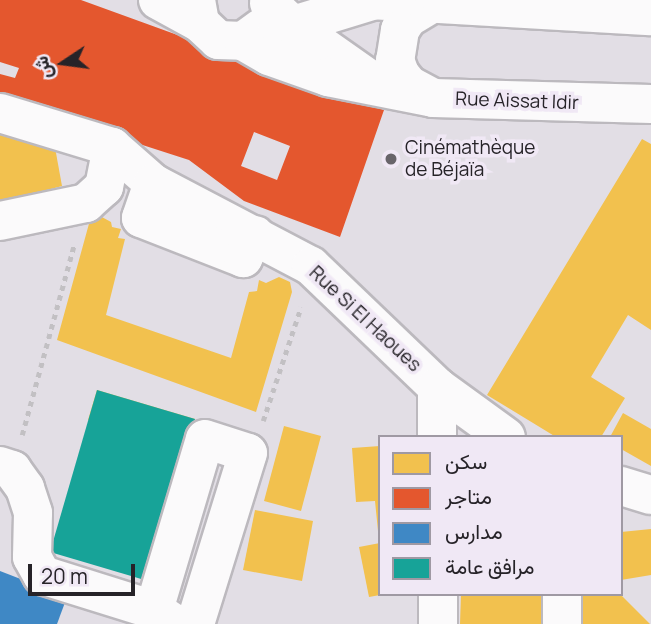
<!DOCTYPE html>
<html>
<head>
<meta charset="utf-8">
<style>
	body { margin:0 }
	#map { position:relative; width:651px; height:624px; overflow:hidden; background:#e2dee5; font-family:Manrope,Vazirmatn,sans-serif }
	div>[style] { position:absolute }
	.homes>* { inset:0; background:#f2c14e }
	.shops>* { inset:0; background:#e4572e }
	.schools>* { inset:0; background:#3f88c5 }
	.public>* { inset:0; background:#17a398 }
	.path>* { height:4.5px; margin-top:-2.25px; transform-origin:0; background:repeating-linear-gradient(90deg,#c2c0c3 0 5px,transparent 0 10px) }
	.roads { filter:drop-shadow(2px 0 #bcb9be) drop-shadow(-2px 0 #bcb9be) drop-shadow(0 2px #bcb9be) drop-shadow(0 -2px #bcb9be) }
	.minor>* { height:38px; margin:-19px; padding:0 19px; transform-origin:19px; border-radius:19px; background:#fbfafb }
	.major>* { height:38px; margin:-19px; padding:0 19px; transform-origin:19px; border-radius:19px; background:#fbfafb }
	.dots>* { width:19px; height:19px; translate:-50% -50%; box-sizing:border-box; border:4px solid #f0e8f5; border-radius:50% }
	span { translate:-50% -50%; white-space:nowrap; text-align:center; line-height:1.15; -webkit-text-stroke:7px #f0e8f5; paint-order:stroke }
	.street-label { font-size:19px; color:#262328 }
	.poi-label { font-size:19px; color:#262328 }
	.left { translate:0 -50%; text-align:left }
	.legend { position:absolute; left:378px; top:435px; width:245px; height:161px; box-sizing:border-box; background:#f0e8f5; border:2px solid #9f99a3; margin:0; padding:9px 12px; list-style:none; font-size:21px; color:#262328 }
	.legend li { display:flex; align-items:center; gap:14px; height:35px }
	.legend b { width:35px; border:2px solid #9f99a3 }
	.north { position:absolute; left:28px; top:28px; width:70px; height:70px; -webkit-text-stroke:5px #f0e8f5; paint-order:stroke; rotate:257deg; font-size:19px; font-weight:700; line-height:28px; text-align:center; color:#262328 }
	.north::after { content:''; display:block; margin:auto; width:24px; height:32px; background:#262328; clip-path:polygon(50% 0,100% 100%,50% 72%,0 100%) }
	.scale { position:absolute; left:28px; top:564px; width:107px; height:32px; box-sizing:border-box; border:4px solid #262328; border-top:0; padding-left:9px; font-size:21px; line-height:24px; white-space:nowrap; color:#262328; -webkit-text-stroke:5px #f0e8f5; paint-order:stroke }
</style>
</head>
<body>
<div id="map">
	<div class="homes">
		<i style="clip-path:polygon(204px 117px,227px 127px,216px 151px,194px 141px)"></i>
		<i style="clip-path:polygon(0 129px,54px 142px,62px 186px,0 203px)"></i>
		<i style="clip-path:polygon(642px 139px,651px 144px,651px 330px,628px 315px,591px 377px,625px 398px,601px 437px,556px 437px,487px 395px)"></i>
		<i style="clip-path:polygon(100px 216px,111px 222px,112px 227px,121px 229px,118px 238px,125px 239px,106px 315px,231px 358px,249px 292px,257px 291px,259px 280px,266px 283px,279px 277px,290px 282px,292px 292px,256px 412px,57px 340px,90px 220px)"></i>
		<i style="clip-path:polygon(97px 390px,195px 419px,186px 449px,88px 420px)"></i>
		<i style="clip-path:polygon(623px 413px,651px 429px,651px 466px,621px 449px,621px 437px,610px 437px)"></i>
		<i style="clip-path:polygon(284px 426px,321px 436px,301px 511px,264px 501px)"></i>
		<i style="clip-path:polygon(380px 446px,380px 531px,378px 531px,375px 501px,356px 502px,352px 448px)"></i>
		<i style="clip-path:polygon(255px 510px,313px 521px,302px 581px,243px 570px)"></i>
		<i style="clip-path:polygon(651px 529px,651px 575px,621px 580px,621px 532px)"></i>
		<i style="clip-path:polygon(380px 543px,380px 595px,369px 597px,359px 547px)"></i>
		<i style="clip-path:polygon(461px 594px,543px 594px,543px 624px,460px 624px)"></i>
		<i style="clip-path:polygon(574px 594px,620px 594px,650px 624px,571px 624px)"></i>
	</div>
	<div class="shops">
		<i style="clip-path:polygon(evenodd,0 0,81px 0,384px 110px,340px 237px,244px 201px,189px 160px,0 99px,0 74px,15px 78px,19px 68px,0 62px,0 0,254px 132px,290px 146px,277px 180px,241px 166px,254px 132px)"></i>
	</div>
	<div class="schools">
		<i style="clip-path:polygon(0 571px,67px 597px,57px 624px,0 624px)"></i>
	</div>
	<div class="public">
		<i style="clip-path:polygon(97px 390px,195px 419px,148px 581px,50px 552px)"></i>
	</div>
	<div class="path">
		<i style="left:263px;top:421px;width:120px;rotate:-71.6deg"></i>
		<i style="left:22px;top:435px;width:197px;rotate:-74.7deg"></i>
	</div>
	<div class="roads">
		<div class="minor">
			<i style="left:0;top:113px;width:117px;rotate:16.9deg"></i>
			<i style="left:112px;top:147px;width:55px;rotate:41.3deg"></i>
			<i style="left:153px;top:183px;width:178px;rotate:27.7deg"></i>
			<i style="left:311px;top:266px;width:175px;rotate:43.8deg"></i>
			<i style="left:437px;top:387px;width:85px;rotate:35.9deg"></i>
			<i style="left:153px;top:183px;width:37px;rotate:109deg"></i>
			<i style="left:141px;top:218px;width:110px;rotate:21.4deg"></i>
			<i style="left:243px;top:258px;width:26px;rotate:-62deg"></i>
			<i style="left:0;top:221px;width:88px;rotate:-11.8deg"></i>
			<i style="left:86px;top:203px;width:24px;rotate:-42deg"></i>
			<i style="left:104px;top:187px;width:41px;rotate:-78.7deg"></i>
			<i style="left:437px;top:387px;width:50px;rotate:90deg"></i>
			<i style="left:0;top:466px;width:13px;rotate:18deg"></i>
			<i style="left:12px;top:470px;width:22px;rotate:54deg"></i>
			<i style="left:25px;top:488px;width:26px;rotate:72deg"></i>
			<i style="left:33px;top:513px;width:44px;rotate:91.3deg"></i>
			<i style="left:32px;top:557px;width:21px;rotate:61deg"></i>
			<i style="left:42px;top:575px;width:117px;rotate:17.4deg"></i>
			<i style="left:154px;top:610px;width:24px;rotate:33deg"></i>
			<i style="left:621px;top:486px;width:31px;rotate:17deg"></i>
			<i style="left:438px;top:594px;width:30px;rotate:90deg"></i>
			<i style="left:562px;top:594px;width:30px;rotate:90deg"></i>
			<i style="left:154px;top:610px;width:178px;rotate:-73.4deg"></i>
			<i style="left:205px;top:439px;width:45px;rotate:18deg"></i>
			<i style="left:248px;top:453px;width:179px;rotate:107.2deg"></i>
		</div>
		<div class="major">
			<i style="left:158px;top:0;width:48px;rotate:28.7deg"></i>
			<i style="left:196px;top:0;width:23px;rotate:80deg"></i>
			<i style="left:200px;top:23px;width:25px;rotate:43deg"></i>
			<i style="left:218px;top:40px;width:25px;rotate:2deg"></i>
			<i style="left:243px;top:41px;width:22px;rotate:-36deg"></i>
			<i style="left:370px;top:0;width:281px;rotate:3.3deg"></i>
			<i style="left:269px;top:3px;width:34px;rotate:43deg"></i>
			<i style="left:294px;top:26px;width:90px;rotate:35.1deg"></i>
			<i style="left:433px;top:3px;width:29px;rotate:149deg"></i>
			<i style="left:408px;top:18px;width:14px;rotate:124deg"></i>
			<i style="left:400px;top:30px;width:30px;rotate:99deg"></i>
			<i style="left:395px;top:60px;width:15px;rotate:70deg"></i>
			<i style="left:400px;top:74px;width:14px;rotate:51deg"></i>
			<i style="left:409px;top:85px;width:27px;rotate:28deg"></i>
			<i style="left:277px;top:30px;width:99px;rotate:-17deg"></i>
			<i style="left:243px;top:41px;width:30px;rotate:30deg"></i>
			<i style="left:269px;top:56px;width:63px;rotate:19.6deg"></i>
			<i style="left:328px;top:77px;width:107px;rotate:11.3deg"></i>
			<i style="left:433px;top:98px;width:218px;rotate:1.6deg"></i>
		</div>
	</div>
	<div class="dots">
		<i style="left:391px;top:159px;background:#68646a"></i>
	</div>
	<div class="street-label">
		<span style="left:517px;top:101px;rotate:2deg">Rue Aissat Idir</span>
		<span style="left:365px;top:319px;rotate:43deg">Rue Si El Haoues</span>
	</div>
	<div class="poi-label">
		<span class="left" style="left:405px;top:159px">Cinémathèque<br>de Béjaïa</span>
	</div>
	<ul class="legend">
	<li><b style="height:19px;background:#f2c14e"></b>سكن</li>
	<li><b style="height:19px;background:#e4572e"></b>متاجر</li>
	<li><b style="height:19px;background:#3f88c5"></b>مدارس</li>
	<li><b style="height:19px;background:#17a398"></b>مرافق عامة</li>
	</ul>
	<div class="north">ش</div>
	<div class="scale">20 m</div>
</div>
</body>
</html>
